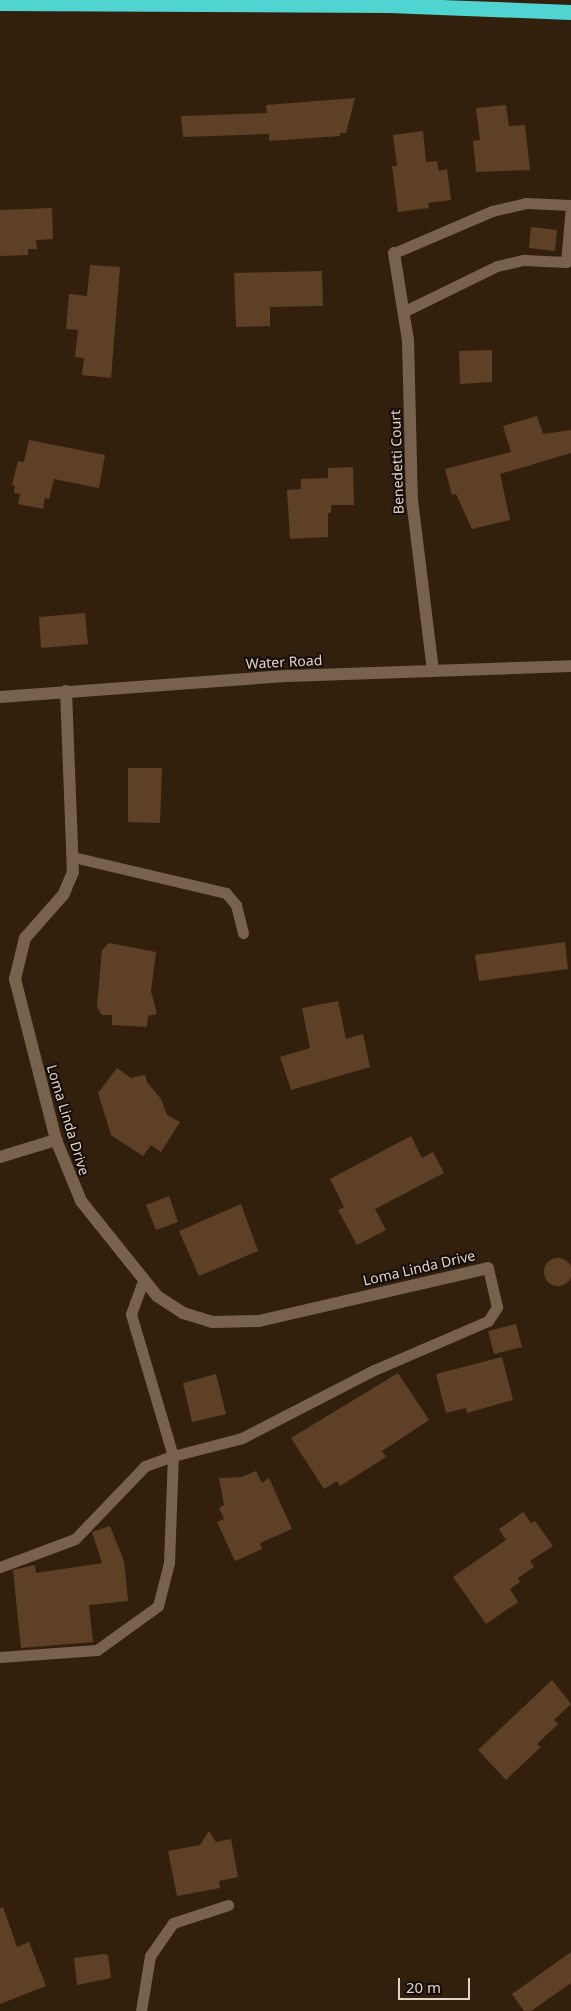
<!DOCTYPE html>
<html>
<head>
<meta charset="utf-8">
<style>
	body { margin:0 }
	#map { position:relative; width:571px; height:2011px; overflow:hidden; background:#32200d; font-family:"Noto Sans",sans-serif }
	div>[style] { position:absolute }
	.building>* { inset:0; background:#5e4026 }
	.round { border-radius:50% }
	.lane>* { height:11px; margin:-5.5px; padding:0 5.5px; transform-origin:5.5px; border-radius:5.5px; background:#78624e }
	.street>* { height:12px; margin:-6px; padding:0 6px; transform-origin:6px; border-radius:6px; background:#78624e }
	.highway>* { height:15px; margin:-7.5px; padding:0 7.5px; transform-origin:7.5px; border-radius:7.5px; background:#50d4d1 }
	span { translate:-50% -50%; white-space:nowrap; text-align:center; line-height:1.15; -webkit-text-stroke:4px #140c05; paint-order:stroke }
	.street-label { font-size:14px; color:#e0d3c8 }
	.scale { position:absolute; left:398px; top:1978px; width:72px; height:22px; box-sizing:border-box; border:2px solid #e0d3c8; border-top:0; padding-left:6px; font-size:15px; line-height:18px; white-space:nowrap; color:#e0d3c8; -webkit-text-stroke:4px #140c05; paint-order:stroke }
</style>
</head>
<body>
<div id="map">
	<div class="building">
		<i style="clip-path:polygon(355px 98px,346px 133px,340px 133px,340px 136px,269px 141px,269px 134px,183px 137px,181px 116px,267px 113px,266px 105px)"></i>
		<i style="clip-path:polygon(506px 105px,509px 126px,525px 125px,530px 170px,476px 172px,473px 141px,480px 140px,476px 108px)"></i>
		<i style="clip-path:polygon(423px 131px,426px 162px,437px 161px,439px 171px,447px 169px,451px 200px,428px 203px,429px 208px,398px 212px,392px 166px,397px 166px,393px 135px)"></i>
		<i style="clip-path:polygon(52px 208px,53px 239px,36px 240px,37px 249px,28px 249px,28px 255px,0 256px,0 210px)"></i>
		<i style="clip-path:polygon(531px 227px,557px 230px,555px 251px,529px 248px)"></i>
		<i style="clip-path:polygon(90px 265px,120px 267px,111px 378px,82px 375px,84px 358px,75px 357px,78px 330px,66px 329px,69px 294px,87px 296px)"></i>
		<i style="clip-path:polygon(322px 271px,323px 306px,270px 307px,270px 326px,236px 327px,234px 273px)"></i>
		<i style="clip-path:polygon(492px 350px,492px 382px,460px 384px,459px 351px)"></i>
		<i style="clip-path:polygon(537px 416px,543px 434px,571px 430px,571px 453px,500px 474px,510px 520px,472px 529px,456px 494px,452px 495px,445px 469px,511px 452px,503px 426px)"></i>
		<i style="clip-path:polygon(29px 440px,105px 455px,99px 488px,54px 479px,49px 499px,45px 498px,43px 509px,18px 504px,20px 494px,14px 493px,15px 486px,12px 485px,18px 461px,24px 462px)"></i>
		<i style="clip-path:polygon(353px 467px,354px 505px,331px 505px,331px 512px,328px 513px,328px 537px,290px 539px,287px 490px,301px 489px,301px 479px,328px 478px,328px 468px)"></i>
		<i style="clip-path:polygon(85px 613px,88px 644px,41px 648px,39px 617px)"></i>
		<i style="clip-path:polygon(128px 768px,162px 768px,160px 823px,128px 822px)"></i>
		<i style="clip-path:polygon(565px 942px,568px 969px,479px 981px,475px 955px)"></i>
		<i style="clip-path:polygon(109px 943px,156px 952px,151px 991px,157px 1014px,148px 1016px,147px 1027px,112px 1025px,112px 1015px,102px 1015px,97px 1007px,102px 950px)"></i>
		<i style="clip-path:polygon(338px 1001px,346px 1039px,363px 1034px,370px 1067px,291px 1090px,280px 1057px,310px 1048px,302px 1008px)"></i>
		<i style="clip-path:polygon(117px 1068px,131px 1078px,145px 1075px,147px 1082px,161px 1099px,167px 1115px,180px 1122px,161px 1152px,151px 1145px,143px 1156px,111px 1135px,98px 1093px)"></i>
		<i style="clip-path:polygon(411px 1136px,422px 1158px,433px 1152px,444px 1173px,375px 1209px,386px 1230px,357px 1245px,338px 1210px,344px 1207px,330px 1179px)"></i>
		<i style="clip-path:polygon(169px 1196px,178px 1222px,156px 1230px,146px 1205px)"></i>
		<i style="clip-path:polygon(241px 1204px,258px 1251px,199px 1276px,179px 1231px)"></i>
		<i class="round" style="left:544px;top:1258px;width:28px;height:28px"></i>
		<i style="clip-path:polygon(516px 1324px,522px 1347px,494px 1354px,488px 1331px)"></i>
		<i style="clip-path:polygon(502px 1357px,513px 1400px,467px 1413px,466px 1408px,446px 1413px,436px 1374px)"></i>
		<i style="clip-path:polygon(398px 1373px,429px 1420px,382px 1451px,386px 1457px,340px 1486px,337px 1481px,324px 1489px,291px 1438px)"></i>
		<i style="clip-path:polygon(216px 1374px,226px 1414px,192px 1422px,183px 1383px)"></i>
		<i style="clip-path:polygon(256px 1471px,262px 1483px,269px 1478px,292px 1529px,260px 1543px,262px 1549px,235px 1561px,217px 1522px,224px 1519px,219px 1508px,224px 1505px,219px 1478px,242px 1477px)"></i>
		<i style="clip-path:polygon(523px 1512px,531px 1523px,535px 1521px,553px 1546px,530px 1561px,534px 1567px,518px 1578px,520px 1582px,510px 1589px,518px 1602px,486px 1624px,453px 1577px,506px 1540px,499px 1529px)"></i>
		<i style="clip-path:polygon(110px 1526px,124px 1561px,128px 1601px,89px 1605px,93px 1642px,21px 1648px,13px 1570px,35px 1565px,36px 1573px,102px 1563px,92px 1532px)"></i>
		<i style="clip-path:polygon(552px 1680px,571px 1704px,554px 1720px,558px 1724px,537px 1744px,541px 1747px,506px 1780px,478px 1750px)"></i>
		<i style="clip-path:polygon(209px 1831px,216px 1842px,231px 1839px,238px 1877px,219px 1881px,220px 1888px,177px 1896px,168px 1851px,200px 1845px)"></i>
		<i style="clip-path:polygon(3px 1907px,17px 1947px,29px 1942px,46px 1986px,0 2004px,0 1908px)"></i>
		<i style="clip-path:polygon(571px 1952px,571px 1983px,531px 2011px,524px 2011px,512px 1994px)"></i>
		<i style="clip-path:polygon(103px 1954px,108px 1955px,111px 1978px,77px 1985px,74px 1958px)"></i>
	</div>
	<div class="lane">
		<i style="left:394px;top:253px;width:107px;rotate:-23.2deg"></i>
		<i style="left:492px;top:211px;width:35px;rotate:-13deg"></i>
		<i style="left:526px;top:203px;width:45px;rotate:2.5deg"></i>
		<i style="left:405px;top:311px;width:102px;rotate:-26.1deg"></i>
		<i style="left:497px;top:266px;width:28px;rotate:-13deg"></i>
		<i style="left:524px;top:260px;width:42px;rotate:2.7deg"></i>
		<i style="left:566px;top:262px;width:55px;rotate:-84.8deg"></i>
		<i style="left:73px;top:857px;width:157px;rotate:13.2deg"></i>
		<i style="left:226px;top:893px;width:16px;rotate:50deg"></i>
		<i style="left:236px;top:905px;width:29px;rotate:76deg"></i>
		<i style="left:0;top:1567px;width:80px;rotate:-20.5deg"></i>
		<i style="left:75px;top:1539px;width:101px;rotate:-46.2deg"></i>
		<i style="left:145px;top:1466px;width:30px;rotate:-20deg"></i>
		<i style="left:173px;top:1456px;width:71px;rotate:-14.6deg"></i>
		<i style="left:242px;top:1438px;width:148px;rotate:-27.3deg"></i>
		<i style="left:374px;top:1370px;width:124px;rotate:-23.3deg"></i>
		<i style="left:488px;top:1321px;width:17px;rotate:-57deg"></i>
		<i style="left:497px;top:1307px;width:40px;rotate:-103deg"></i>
		<i style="left:0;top:1657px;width:97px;rotate:-4.1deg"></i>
		<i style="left:97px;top:1650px;width:75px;rotate:-35.8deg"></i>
		<i style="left:158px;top:1606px;width:44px;rotate:-75.7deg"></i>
		<i style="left:169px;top:1563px;width:107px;rotate:-87.9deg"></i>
		<i style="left:173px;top:1456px;width:148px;rotate:-106.5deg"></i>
		<i style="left:131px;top:1314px;width:35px;rotate:-70deg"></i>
		<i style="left:141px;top:2011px;width:56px;rotate:-80.7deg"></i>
		<i style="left:150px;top:1956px;width:40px;rotate:-55.1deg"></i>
		<i style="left:173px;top:1923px;width:58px;rotate:-18.1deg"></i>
	</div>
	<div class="street">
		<i style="left:394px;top:253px;width:88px;rotate:80.9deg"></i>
		<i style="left:408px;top:340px;width:160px;rotate:88.6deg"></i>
		<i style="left:412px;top:500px;width:171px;rotate:83deg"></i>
		<i style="left:66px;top:691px;width:181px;rotate:87.8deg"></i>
		<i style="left:73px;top:872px;width:25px;rotate:113deg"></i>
		<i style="left:63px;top:895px;width:57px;rotate:131.5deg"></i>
		<i style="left:25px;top:938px;width:42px;rotate:103.7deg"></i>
		<i style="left:15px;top:979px;width:166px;rotate:75.7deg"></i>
		<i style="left:56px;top:1140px;width:66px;rotate:67.7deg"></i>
		<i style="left:81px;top:1201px;width:122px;rotate:51.3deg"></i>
		<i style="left:157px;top:1296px;width:31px;rotate:33deg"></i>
		<i style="left:183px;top:1313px;width:30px;rotate:17deg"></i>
		<i style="left:212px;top:1322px;width:47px;rotate:-1.2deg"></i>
		<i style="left:259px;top:1321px;width:235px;rotate:-13deg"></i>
		<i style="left:0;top:697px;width:289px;rotate:-4.2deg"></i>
		<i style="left:288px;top:676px;width:283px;rotate:-2deg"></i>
		<i style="left:0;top:1157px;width:59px;rotate:-16.9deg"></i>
	</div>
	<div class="highway">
		<i style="left:0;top:3px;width:389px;rotate:0.3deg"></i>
		<i style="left:389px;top:5px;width:182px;rotate:2.2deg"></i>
	</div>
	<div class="street-label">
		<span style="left:397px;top:462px;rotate:-92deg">Benedetti Court</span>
		<span style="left:284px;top:662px;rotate:-3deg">Water Road</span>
		<span style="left:68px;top:1120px;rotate:73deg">Loma Linda Drive</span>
		<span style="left:419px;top:1268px;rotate:-13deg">Loma Linda Drive</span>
	</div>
	<div class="scale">20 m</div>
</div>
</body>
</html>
